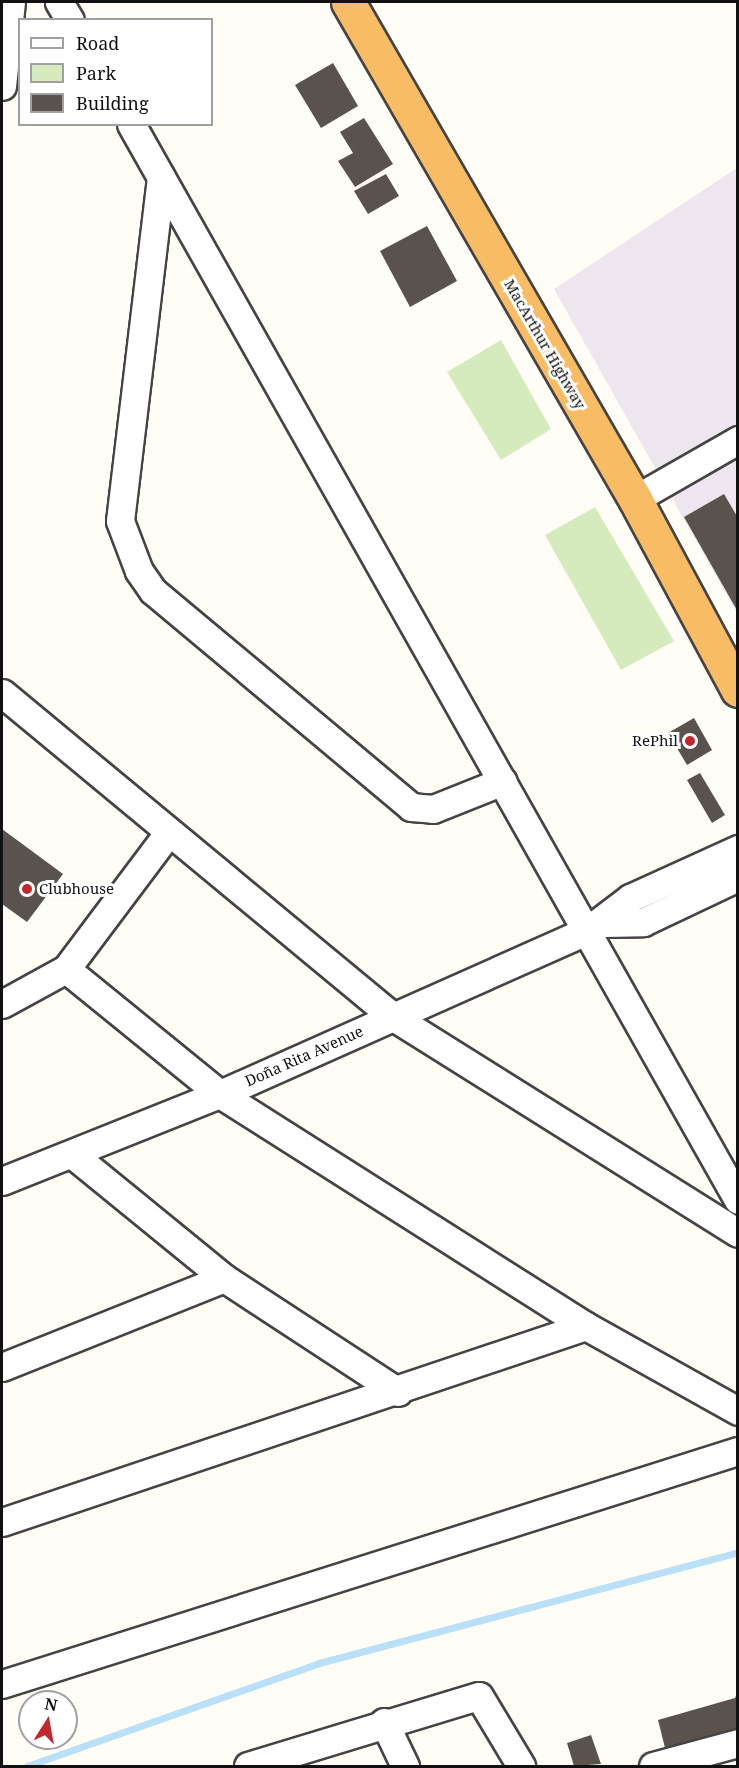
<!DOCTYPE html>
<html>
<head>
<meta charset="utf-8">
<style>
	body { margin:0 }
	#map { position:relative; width:739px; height:1768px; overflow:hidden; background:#fffdf5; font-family:"Noto Serif",serif }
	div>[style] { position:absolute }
	.industrial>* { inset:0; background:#eee6ef }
	.green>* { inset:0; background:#d5ebbd }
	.stream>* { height:7px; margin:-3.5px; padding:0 3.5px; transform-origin:3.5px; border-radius:3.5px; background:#b9e0f7 }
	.building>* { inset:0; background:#5a524d }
	.roads { filter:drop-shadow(2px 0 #444) drop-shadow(-2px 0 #444) drop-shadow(0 2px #444) drop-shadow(0 -2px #444) }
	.minor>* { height:27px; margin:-13.5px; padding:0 13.5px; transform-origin:13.5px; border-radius:13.5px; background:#fff }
	.trunk>* { height:33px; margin:-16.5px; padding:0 16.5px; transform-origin:16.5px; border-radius:16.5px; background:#f7bc64 }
	.dots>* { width:16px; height:16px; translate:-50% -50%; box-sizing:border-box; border:3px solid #fff; border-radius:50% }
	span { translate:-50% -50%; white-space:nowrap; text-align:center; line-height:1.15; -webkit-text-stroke:6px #fff; paint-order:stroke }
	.street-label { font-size:15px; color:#111 }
	.poi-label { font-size:15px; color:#111 }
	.right { translate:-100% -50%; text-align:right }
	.left { translate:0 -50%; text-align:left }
	.frame { position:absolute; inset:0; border:3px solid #111; pointer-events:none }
	.legend { position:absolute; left:18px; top:18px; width:195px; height:108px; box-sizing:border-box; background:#fff; border:2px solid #a0a0a0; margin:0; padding:8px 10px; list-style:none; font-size:18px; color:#111 }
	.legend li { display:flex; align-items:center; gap:12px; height:30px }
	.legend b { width:30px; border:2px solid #a0a0a0 }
	.north { position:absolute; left:18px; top:1690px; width:60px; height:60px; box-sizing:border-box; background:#fff; border:2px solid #a0a0a0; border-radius:50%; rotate:11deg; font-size:16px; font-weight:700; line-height:24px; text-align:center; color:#111 }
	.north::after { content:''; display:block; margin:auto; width:21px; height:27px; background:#c4262e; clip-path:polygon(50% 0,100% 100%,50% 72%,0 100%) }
</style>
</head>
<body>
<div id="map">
	<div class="industrial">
		<i style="clip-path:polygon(737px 168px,737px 613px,554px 289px)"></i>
	</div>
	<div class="green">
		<i style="clip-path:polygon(501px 340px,551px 429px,501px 460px,447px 372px)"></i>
		<i style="clip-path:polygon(595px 507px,674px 641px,621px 670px,545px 535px)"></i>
	</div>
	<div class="stream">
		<i style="left:27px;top:1766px;width:310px;rotate:-19.4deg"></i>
		<i style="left:319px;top:1663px;width:433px;rotate:-14.8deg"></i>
	</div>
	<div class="building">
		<i style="clip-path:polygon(333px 63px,358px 106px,321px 128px,295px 85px)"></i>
		<i style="clip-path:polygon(364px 118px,393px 164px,355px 187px,338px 161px,353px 153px,340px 132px)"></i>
		<i style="clip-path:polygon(386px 174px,399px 196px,368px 214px,354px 191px)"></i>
		<i style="clip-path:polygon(427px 226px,457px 281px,410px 307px,380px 251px)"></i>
		<i style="clip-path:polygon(724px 494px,738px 518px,738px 612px,684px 517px)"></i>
		<i style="clip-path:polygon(694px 718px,712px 750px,687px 765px,668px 733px)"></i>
		<i style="clip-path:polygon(700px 773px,725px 815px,712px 823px,687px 780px)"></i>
		<i style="clip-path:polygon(2px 829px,63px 874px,27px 922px,2px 904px)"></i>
		<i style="clip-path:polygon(738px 1691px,738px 1732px,666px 1752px,658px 1720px,735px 1698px)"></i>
		<i style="clip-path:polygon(591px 1735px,601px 1764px,574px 1766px,567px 1743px)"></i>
	</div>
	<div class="roads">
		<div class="minor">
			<i style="left:59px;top:2px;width:21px;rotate:59deg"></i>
			<i style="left:2px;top:86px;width:84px;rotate:-83.9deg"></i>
			<i style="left:131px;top:124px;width:1235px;rotate:60.57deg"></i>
			<i style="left:161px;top:177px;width:346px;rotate:96.8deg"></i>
			<i style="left:120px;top:521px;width:53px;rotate:69.2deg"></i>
			<i style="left:139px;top:571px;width:24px;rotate:55deg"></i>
			<i style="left:153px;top:591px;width:336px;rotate:39.9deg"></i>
			<i style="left:411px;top:807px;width:22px;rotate:5deg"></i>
			<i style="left:433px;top:809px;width:75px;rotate:-21.8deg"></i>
			<i style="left:635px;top:499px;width:119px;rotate:-29.8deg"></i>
			<i style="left:2px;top:693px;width:506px;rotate:39.63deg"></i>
			<i style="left:392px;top:1016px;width:408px;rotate:32.1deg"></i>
			<i style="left:604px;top:923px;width:39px;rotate:-1deg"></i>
			<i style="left:643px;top:922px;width:105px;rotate:-25.3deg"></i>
			<i style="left:66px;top:969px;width:171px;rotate:-53.1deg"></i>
			<i style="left:2px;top:1004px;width:73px;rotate:-28.7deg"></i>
			<i style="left:66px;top:969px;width:198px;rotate:39.1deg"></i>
			<i style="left:220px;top:1094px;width:433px;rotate:32.4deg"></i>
			<i style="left:586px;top:1326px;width:174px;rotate:29.2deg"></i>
			<i style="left:72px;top:1154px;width:196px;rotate:39.2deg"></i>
			<i style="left:224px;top:1278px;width:208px;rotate:33.2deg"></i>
			<i style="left:2px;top:1181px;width:235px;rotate:-21.8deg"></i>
			<i style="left:220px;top:1094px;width:403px;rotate:-24deg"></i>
			<i style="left:588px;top:930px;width:53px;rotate:-37.3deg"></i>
			<i style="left:630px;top:898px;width:119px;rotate:-24.4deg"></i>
			<i style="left:2px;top:1367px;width:239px;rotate:-21.8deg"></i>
			<i style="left:2px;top:1522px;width:616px;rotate:-18.55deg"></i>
			<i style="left:2px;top:1684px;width:772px;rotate:-17.57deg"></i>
			<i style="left:384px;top:1722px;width:49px;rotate:64.5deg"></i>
			<i style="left:248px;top:1766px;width:241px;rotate:-16.9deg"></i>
			<i style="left:479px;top:1696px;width:82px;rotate:59deg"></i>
			<i style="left:653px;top:1766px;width:88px;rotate:-15.1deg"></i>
		</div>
		<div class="trunk">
			<i style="left:348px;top:2px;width:574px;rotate:60deg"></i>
			<i style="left:635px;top:499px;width:217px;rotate:61.7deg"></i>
		</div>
	</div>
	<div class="dots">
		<i style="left:690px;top:741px;background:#c4262e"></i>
		<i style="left:27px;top:889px;background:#c4262e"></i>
	</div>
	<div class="street-label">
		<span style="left:545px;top:344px;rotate:60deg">MacArthur Highway</span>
		<span style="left:304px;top:1056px;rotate:-24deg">Doña Rita Avenue</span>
	</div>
	<div class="poi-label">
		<span class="right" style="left:678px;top:741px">RePhil</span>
		<span class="left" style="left:39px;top:889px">Clubhouse</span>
	</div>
	<div class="frame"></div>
	<ul class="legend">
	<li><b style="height:8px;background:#fff"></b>Road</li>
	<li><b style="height:16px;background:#d5ebbd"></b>Park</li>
	<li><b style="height:16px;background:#5a524d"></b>Building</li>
	</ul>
	<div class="north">N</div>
</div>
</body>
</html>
